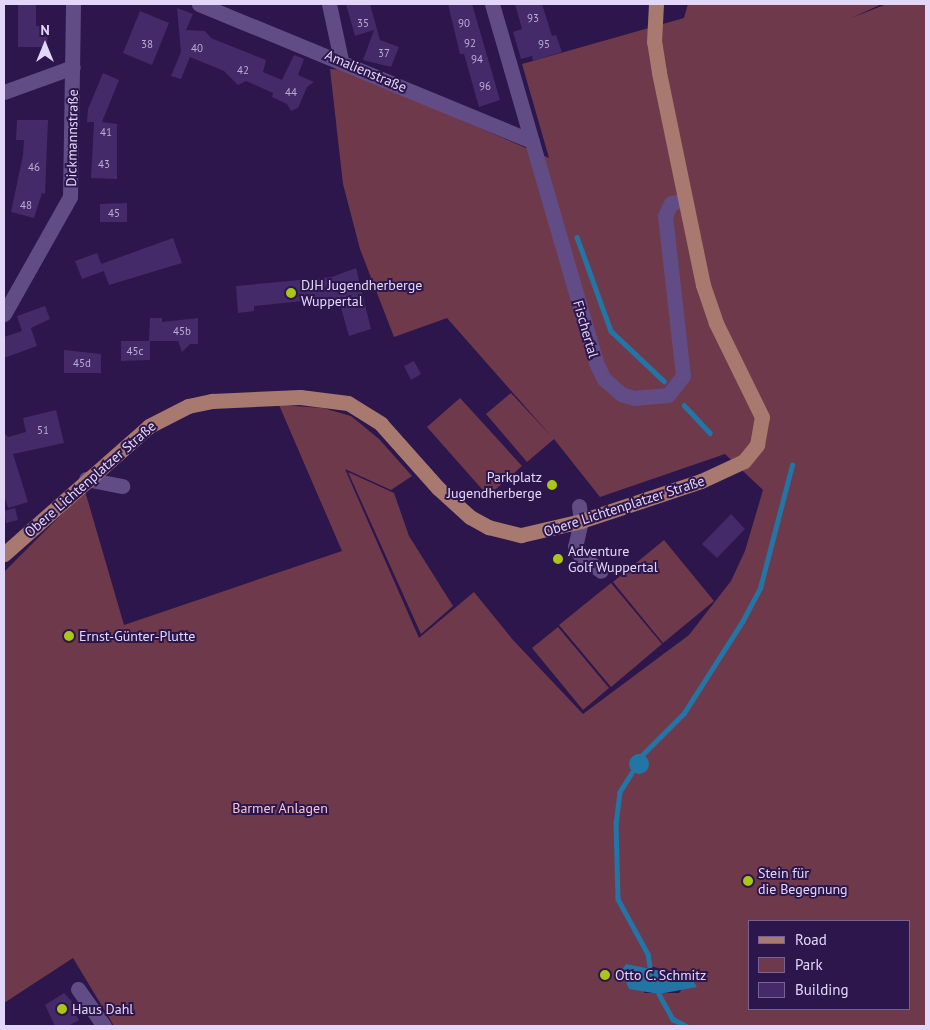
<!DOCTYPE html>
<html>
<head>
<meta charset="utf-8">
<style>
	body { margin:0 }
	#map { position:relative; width:930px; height:1030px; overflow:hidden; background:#2d164b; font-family:"PT Sans",sans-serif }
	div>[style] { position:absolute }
	.green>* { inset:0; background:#6e3a4b }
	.water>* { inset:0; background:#2375a5 }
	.round { border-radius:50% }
	.stream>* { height:4.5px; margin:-2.25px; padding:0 2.25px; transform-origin:2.25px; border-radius:2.25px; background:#2375a5 }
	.building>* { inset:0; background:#442a69 }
	.minor>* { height:15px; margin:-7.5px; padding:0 7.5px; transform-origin:7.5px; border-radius:7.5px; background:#614c85 }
	.major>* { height:15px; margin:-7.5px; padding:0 7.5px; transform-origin:7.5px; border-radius:7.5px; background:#a8796f }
	.dots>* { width:14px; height:14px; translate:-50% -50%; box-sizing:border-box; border:2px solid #2d164b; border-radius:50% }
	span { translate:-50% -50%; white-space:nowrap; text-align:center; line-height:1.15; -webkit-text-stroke:4px #2d164b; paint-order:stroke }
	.number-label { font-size:11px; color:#baacd5 }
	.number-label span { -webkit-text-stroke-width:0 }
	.street-label { font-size:14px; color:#e2d7f9 }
	.poi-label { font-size:14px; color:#e2d7f9 }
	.left { translate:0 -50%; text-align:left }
	.right { translate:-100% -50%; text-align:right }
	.park-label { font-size:14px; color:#f4c5d2 }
	.frame { position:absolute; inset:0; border:5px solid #e2d7f9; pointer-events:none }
	.legend { position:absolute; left:748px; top:920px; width:162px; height:90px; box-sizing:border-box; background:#2d164b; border:1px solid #756391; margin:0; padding:6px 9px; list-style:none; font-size:15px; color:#e2d7f9 }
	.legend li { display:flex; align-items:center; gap:10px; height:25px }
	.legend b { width:25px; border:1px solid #756391 }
	.north { position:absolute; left:20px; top:20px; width:50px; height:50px; -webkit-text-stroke:4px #2d164b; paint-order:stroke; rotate:0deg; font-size:14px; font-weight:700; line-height:20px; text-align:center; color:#e2d7f9 }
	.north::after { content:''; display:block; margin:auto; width:18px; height:22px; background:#e2d7f9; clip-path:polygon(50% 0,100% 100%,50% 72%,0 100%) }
</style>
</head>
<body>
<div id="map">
	<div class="green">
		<i style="clip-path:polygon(evenodd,688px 4px,882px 4px,851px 18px,887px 4px,926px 4px,926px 1026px,114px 1026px,73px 958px,4px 1003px,4px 572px,85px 491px,124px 625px,342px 551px,279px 405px,323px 408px,351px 416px,379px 439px,412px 476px,391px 490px,345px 469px,419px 638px,474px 592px,513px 640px,583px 714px,689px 635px,731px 581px,745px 551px,763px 490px,725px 454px,600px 497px,554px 439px,527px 462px,486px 414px,511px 393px,552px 437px,447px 318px,394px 337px,360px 249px,343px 184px,330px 69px,347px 70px,549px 158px,522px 64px,684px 18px,688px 4px,749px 921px,909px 921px,909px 1009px,749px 1009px,749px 921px,688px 4px,650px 966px,673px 972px,691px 977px,679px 993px,644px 993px,650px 966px)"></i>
		<i style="clip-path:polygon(460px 398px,522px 466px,488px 496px,427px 427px)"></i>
		<i style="clip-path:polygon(348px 472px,394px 493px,409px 536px,453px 606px,421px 634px)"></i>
		<i style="clip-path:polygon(664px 540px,714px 601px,663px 643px,613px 582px)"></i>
		<i style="clip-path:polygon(611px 583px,662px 644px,611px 687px,559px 625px)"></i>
		<i style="clip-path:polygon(558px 627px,609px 688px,583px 710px,532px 648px)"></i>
	</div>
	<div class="water">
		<i class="round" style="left:629px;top:754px;width:20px;height:20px"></i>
		<i style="clip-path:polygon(626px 964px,691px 977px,697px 987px,659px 994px,629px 989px,621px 971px)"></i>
	</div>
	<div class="stream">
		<i style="left:577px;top:237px;width:100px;rotate:70.1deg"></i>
		<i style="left:611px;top:331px;width:73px;rotate:43.3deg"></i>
		<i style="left:684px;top:405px;width:38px;rotate:47deg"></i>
		<i style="left:641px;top:756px;width:61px;rotate:-45deg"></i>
		<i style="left:684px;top:713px;width:108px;rotate:-57.5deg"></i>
		<i style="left:742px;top:622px;width:38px;rotate:-62deg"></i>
		<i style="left:760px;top:588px;width:127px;rotate:-75.4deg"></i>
		<i style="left:632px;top:773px;width:22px;rotate:122deg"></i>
		<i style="left:620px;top:792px;width:31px;rotate:97deg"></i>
		<i style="left:616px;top:823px;width:76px;rotate:88.5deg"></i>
		<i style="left:618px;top:899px;width:63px;rotate:61.4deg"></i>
		<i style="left:648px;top:954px;width:12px;rotate:81deg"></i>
		<i style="left:659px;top:994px;width:29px;rotate:61deg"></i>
		<i style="left:673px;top:1019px;width:15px;rotate:28deg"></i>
	</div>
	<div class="building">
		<i style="clip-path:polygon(18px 4px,36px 4px,36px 26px,48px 26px,47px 47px,18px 47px)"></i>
		<i style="clip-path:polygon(346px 4px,370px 4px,380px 40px,399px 47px,391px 67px,363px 60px,374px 30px,355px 36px)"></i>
		<i style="clip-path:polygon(448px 4px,472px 4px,500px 100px,479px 107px,464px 54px,460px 54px)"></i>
		<i style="clip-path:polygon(515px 4px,542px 4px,552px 36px,556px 35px,562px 52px,533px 61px,532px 56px,521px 59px,513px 32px,522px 29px)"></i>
		<i style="clip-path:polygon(177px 8px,193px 14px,186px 30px,205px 31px,211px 38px,266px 60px,263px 72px,282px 80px,294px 55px,304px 59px,298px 75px,314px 82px,307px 87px,298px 108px,291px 111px,287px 104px,272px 97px,273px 93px,246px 81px,238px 85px,224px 71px,190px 57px,181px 79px,171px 76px,181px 52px)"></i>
		<i style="clip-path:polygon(140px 11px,169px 23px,152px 65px,123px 53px)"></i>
		<i style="clip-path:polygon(103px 73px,119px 80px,102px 122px,117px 124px,117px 179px,91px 178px,94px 122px,87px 122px,88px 109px)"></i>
		<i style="clip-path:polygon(17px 120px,48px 120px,45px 194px,42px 193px,34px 218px,11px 212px,23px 155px,24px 140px,16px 140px)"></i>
		<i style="clip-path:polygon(127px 203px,127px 222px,100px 222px,100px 204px)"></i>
		<i style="clip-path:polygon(173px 238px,182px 263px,109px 285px,101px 264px)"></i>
		<i style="clip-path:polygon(97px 253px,104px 271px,82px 279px,75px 261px)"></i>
		<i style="clip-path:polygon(356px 268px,371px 329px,349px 336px,339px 301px,313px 306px,303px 306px,303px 301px,254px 306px,254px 311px,238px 313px,236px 286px,332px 277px)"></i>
		<i style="clip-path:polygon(45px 306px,50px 319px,31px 328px,37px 346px,4px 358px,4px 337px,22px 331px,17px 316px)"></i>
		<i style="clip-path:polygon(150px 318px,162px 318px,162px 322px,198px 318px,198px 344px,190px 344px,182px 352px,178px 341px,150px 341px,150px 360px,121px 361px,121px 341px,149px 341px)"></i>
		<i style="clip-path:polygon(64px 350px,101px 354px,101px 373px,64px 373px)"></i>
		<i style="clip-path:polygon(414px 361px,421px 374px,411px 380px,404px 366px)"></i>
		<i style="clip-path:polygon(56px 410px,64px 443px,13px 454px,28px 502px,8px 508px,4px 495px,4px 433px,8px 437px,26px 432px,23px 418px)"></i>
		<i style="clip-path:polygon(15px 508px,18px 520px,6px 523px,4px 511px)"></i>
		<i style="clip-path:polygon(731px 514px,745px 529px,717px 558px,702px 544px)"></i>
		<i style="clip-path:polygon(64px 993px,80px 1010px,75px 1013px,79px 1020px,68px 1026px,55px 1026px,45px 1005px)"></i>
	</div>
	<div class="minor">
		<i style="left:199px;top:4px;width:360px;rotate:22.4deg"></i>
		<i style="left:329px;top:4px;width:57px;rotate:77.9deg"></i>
		<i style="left:492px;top:4px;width:374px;rotate:73.8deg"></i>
		<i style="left:596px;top:363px;width:18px;rotate:63deg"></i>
		<i style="left:604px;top:379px;width:23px;rotate:41deg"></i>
		<i style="left:621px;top:394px;width:14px;rotate:17deg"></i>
		<i style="left:634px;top:398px;width:34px;rotate:-5deg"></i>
		<i style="left:668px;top:395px;width:24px;rotate:-52deg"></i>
		<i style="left:683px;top:376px;width:161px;rotate:-96.4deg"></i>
		<i style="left:665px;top:216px;width:14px;rotate:-65deg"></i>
		<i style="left:671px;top:203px;width:14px;rotate:-12deg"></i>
		<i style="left:4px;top:92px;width:73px;rotate:-19.9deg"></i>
		<i style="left:4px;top:314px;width:134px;rotate:-60.6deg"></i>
		<i style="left:70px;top:197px;width:193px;rotate:-89.1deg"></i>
		<i style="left:86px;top:479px;width:37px;rotate:11deg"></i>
		<i style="left:579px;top:506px;width:15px;rotate:82deg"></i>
		<i style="left:581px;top:521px;width:26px;rotate:103deg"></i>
		<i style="left:575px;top:546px;width:10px;rotate:61deg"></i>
		<i style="left:580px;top:555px;width:26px;rotate:37deg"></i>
		<i style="left:78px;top:989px;width:45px;rotate:54.9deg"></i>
	</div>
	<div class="major">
		<i style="left:4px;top:554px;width:193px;rotate:-41.4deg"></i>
		<i style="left:149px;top:426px;width:44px;rotate:-27.1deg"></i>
		<i style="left:188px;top:406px;width:25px;rotate:-12deg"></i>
		<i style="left:212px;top:401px;width:88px;rotate:-2.6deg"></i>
		<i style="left:300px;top:397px;width:48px;rotate:7.1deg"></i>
		<i style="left:348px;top:403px;width:39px;rotate:32deg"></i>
		<i style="left:381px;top:424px;width:86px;rotate:48.3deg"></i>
		<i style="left:438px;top:488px;width:43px;rotate:42.2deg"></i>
		<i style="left:470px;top:517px;width:21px;rotate:29deg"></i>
		<i style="left:488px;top:527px;width:34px;rotate:14deg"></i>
		<i style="left:521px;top:535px;width:62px;rotate:-13.1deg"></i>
		<i style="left:581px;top:521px;width:126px;rotate:-18.4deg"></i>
		<i style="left:701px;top:481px;width:47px;rotate:-24.9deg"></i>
		<i style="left:744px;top:461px;width:21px;rotate:-51deg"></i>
		<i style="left:757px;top:445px;width:28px;rotate:-80deg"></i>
		<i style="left:762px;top:417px;width:105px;rotate:-116.1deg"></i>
		<i style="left:716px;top:323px;width:40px;rotate:-108.9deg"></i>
		<i style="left:703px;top:285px;width:217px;rotate:-101.7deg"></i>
		<i style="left:659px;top:72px;width:30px;rotate:-99deg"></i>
		<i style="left:654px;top:42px;width:38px;rotate:-87deg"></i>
	</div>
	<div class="dots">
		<i style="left:291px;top:293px;background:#aac718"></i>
		<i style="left:552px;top:485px;background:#aac718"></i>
		<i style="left:558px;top:559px;background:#aac718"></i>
		<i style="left:69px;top:636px;background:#aac718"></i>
		<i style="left:748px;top:881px;background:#aac718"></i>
		<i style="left:605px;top:975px;background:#aac718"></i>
		<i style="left:62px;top:1009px;background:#aac718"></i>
	</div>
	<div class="number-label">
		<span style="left:533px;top:18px">93</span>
		<span style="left:363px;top:23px">35</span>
		<span style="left:464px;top:23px">90</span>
		<span style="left:470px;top:43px">92</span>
		<span style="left:147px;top:44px">38</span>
		<span style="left:544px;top:44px">95</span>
		<span style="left:197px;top:48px">40</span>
		<span style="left:384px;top:53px">37</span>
		<span style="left:477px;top:59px">94</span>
		<span style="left:243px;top:70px">42</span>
		<span style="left:485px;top:86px">96</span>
		<span style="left:291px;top:92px">44</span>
		<span style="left:106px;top:132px">41</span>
		<span style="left:104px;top:164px">43</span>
		<span style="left:34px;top:167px">46</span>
		<span style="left:26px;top:205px">48</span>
		<span style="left:114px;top:213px">45</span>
		<span style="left:182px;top:331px">45b</span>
		<span style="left:135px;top:351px">45c</span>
		<span style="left:82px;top:363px">45d</span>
		<span style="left:43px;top:430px">51</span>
	</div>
	<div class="street-label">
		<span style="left:366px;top:71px;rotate:23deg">Amalienstraße</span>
		<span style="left:72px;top:138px;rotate:-89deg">Dickmannstraße</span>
		<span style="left:586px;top:329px;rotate:74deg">Fischertal</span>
		<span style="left:90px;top:479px;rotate:-41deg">Obere Lichtenplatzer Straße</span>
		<span style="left:624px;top:506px;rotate:-18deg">Obere Lichtenplatzer Straße</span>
	</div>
	<div class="poi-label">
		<span class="left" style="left:301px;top:293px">DJH Jugendherberge<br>Wuppertal</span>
		<span class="right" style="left:542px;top:485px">Parkplatz<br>Jugendherberge</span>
		<span class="left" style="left:568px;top:559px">Adventure<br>Golf Wuppertal</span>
		<span class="left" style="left:79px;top:636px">Ernst-Günter-Plutte</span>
		<span class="left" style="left:758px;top:881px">Stein für<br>die Begegnung</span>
		<span class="left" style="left:615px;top:975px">Otto C. Schmitz</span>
		<span class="left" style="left:72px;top:1009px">Haus Dahl</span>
	</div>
	<div class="park-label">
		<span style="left:280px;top:808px">Barmer Anlagen</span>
	</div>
	<div class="frame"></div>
	<ul class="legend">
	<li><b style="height:6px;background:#a8796f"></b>Road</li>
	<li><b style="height:14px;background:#6e3a4b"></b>Park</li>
	<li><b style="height:14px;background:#442a69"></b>Building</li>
	</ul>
	<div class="north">N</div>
</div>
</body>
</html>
